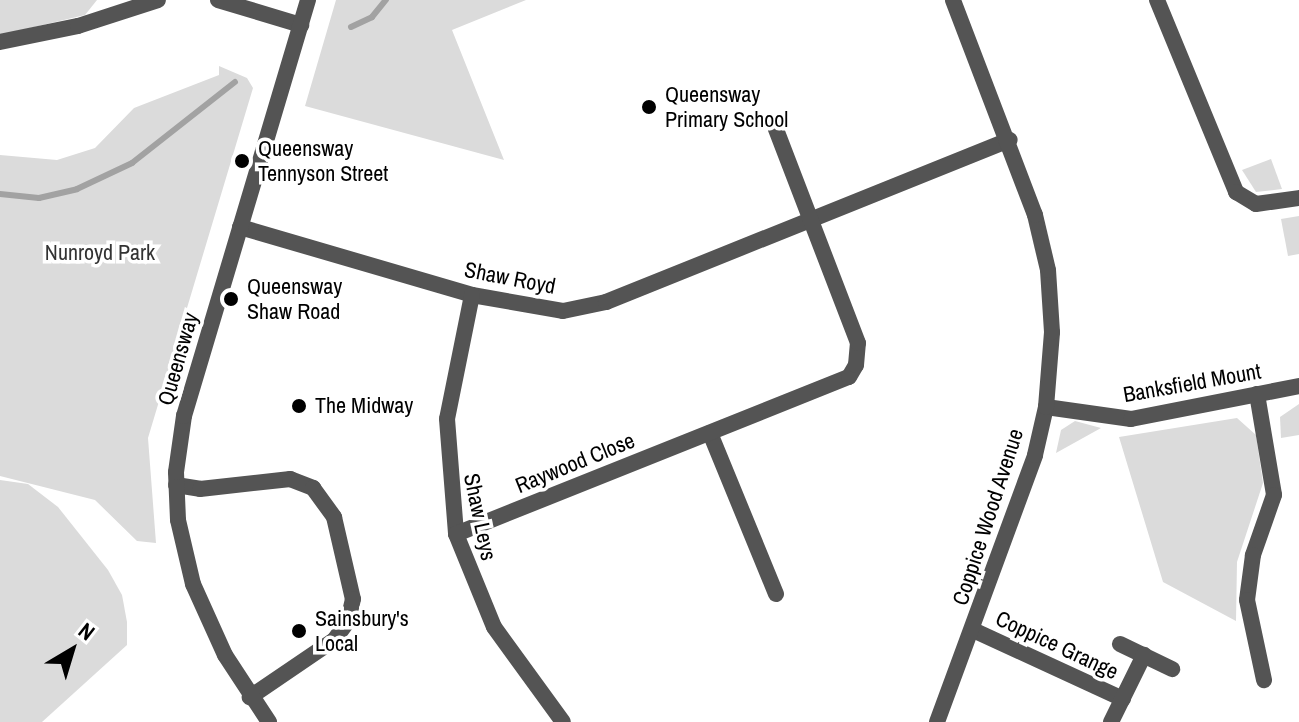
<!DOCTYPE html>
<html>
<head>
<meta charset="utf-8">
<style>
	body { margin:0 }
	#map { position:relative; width:1299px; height:722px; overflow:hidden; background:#fff; font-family:"Archivo Narrow",sans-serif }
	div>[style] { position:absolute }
	.green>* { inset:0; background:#dbdbdb }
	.stream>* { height:6px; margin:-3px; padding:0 3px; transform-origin:3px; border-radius:3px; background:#a2a2a2 }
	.minor>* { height:16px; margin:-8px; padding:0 8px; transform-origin:8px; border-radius:8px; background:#545454 }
	.tertiary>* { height:16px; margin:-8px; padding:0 8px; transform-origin:8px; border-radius:8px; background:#545454 }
	.dots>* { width:22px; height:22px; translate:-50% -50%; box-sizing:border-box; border:4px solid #fff; border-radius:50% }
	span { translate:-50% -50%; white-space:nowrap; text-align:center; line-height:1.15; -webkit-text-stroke:7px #fff; paint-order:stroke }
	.poi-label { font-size:22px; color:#000 }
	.left { translate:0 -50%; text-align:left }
	.park-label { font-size:22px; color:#323232 }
	.street-label { font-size:22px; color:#000 }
	.north { position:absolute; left:32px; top:610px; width:80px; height:80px; -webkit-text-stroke:6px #fff; paint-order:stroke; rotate:38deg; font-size:22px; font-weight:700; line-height:32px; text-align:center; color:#000 }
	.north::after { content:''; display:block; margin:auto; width:28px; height:36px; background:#000; clip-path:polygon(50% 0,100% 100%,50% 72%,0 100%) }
</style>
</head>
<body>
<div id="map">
	<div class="green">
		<i style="clip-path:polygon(0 0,97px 0,85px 15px,0 35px)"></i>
		<i style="clip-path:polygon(336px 0,526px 0,452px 30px,504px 160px,305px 106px)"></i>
		<i style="clip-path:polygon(219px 66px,247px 78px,253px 88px,148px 438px,156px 543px,137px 541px,95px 500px,0 476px,0 155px,57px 160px,95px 148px,134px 108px,219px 75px)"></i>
		<i style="clip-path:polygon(1271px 159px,1282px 189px,1256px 192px,1242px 170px)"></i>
		<i style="clip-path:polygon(1299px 216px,1299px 254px,1288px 256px,1281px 219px)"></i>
		<i style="clip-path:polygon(1299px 404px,1299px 435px,1281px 438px,1280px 417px)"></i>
		<i style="clip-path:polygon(1237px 418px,1256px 435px,1263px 483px,1237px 562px,1236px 621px,1163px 582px,1119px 437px)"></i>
		<i style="clip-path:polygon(1075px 421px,1101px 428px,1056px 453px,1061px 430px)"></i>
		<i style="clip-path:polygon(0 480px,28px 484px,58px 507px,108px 570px,122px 595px,127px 622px,127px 645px,42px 722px,0 722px)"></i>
	</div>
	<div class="stream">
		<i style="left:351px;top:27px;width:23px;rotate:-25deg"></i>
		<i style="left:372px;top:17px;width:22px;rotate:-51deg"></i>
		<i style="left:0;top:194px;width:39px;rotate:6deg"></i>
		<i style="left:39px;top:198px;width:39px;rotate:-13deg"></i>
		<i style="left:77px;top:189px;width:61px;rotate:-25.3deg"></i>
		<i style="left:132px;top:163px;width:131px;rotate:-38.2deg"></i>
	</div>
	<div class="minor">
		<i style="left:218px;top:0;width:87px;rotate:16.8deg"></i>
		<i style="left:1157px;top:0;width:208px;rotate:67.6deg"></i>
		<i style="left:1236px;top:192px;width:23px;rotate:31deg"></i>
		<i style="left:1256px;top:204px;width:43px;rotate:-7.9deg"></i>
		<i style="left:0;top:42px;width:80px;rotate:-11.6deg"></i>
		<i style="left:78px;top:26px;width:84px;rotate:-18deg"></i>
		<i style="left:240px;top:227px;width:242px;rotate:16.3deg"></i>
		<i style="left:472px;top:295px;width:92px;rotate:10deg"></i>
		<i style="left:563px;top:311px;width:44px;rotate:-11.8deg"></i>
		<i style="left:606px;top:302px;width:435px;rotate:-21.9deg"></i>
		<i style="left:472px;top:295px;width:126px;rotate:101.4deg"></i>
		<i style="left:447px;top:419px;width:115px;rotate:85.5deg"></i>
		<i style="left:456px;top:534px;width:100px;rotate:67.8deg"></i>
		<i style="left:494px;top:627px;width:117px;rotate:54deg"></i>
		<i style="left:1257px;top:394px;width:102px;rotate:80.4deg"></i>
		<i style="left:1274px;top:495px;width:64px;rotate:109.3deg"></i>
		<i style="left:1253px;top:555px;width:45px;rotate:97.6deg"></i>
		<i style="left:1247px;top:600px;width:82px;rotate:78deg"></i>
		<i style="left:1046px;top:407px;width:86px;rotate:8deg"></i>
		<i style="left:1131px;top:419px;width:171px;rotate:-11.1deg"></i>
		<i style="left:710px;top:433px;width:174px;rotate:67.7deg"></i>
		<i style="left:176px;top:485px;width:24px;rotate:9deg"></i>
		<i style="left:200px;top:489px;width:91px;rotate:-6.3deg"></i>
		<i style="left:290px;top:479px;width:25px;rotate:21deg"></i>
		<i style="left:313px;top:488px;width:36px;rotate:54deg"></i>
		<i style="left:334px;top:517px;width:84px;rotate:77deg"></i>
		<i style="left:353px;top:599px;width:23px;rotate:103deg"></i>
		<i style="left:348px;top:621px;width:24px;rotate:126deg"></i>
		<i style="left:334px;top:640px;width:102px;rotate:145.8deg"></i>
		<i style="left:456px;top:534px;width:423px;rotate:-21.8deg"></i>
		<i style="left:849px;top:377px;width:14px;rotate:-60deg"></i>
		<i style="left:856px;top:365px;width:22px;rotate:-85deg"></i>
		<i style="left:858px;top:343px;width:229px;rotate:-111deg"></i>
		<i style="left:973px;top:630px;width:165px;rotate:24.7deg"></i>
		<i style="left:1120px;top:644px;width:58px;rotate:25.7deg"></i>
		<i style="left:937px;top:722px;width:284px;rotate:-69.8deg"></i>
		<i style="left:1035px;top:455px;width:49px;rotate:-77.1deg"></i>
		<i style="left:1046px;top:407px;width:75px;rotate:-85.4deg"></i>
		<i style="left:1052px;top:332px;width:62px;rotate:-93.7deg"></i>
		<i style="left:1048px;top:270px;width:57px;rotate:-103.3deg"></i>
		<i style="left:1035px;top:215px;width:230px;rotate:-110.9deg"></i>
		<i style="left:1111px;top:722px;width:75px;rotate:-63.8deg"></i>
	</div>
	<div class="tertiary">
		<i style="left:269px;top:722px;width:80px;rotate:-123.3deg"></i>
		<i style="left:225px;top:655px;width:78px;rotate:-114.3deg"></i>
		<i style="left:193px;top:584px;width:66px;rotate:-103.2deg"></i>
		<i style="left:178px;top:520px;width:48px;rotate:-92.4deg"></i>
		<i style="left:176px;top:472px;width:57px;rotate:-81.9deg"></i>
		<i style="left:184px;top:416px;width:434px;rotate:-73.4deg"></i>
	</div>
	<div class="dots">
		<i style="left:649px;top:107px;background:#000"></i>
		<i style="left:242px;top:161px;background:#000"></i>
		<i style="left:231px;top:299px;background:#000"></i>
		<i style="left:299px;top:406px;background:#000"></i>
		<i style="left:299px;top:631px;background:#000"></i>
	</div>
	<div class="poi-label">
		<span class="left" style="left:665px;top:107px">Queensway<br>Primary School</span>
		<span class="left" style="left:258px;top:161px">Queensway<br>Tennyson Street</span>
		<span class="left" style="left:247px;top:299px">Queensway<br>Shaw Road</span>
		<span class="left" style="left:315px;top:406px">The Midway</span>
		<span class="left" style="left:315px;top:631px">Sainsbury's<br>Local</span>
	</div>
	<div class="park-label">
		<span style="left:100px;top:253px">Nunroyd Park</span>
	</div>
	<div class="street-label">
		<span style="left:510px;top:278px;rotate:11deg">Shaw Royd</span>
		<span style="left:178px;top:359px;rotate:-74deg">Queensway</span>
		<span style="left:1192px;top:383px;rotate:-10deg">Banksfield Mount</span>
		<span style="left:575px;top:463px;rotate:-22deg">Raywood Close</span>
		<span style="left:480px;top:517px;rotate:78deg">Shaw Leys</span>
		<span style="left:988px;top:517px;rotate:-72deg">Coppice Wood Avenue</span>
		<span style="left:1057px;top:645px;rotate:25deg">Coppice Grange</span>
	</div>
	<div class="north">N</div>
</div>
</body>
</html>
